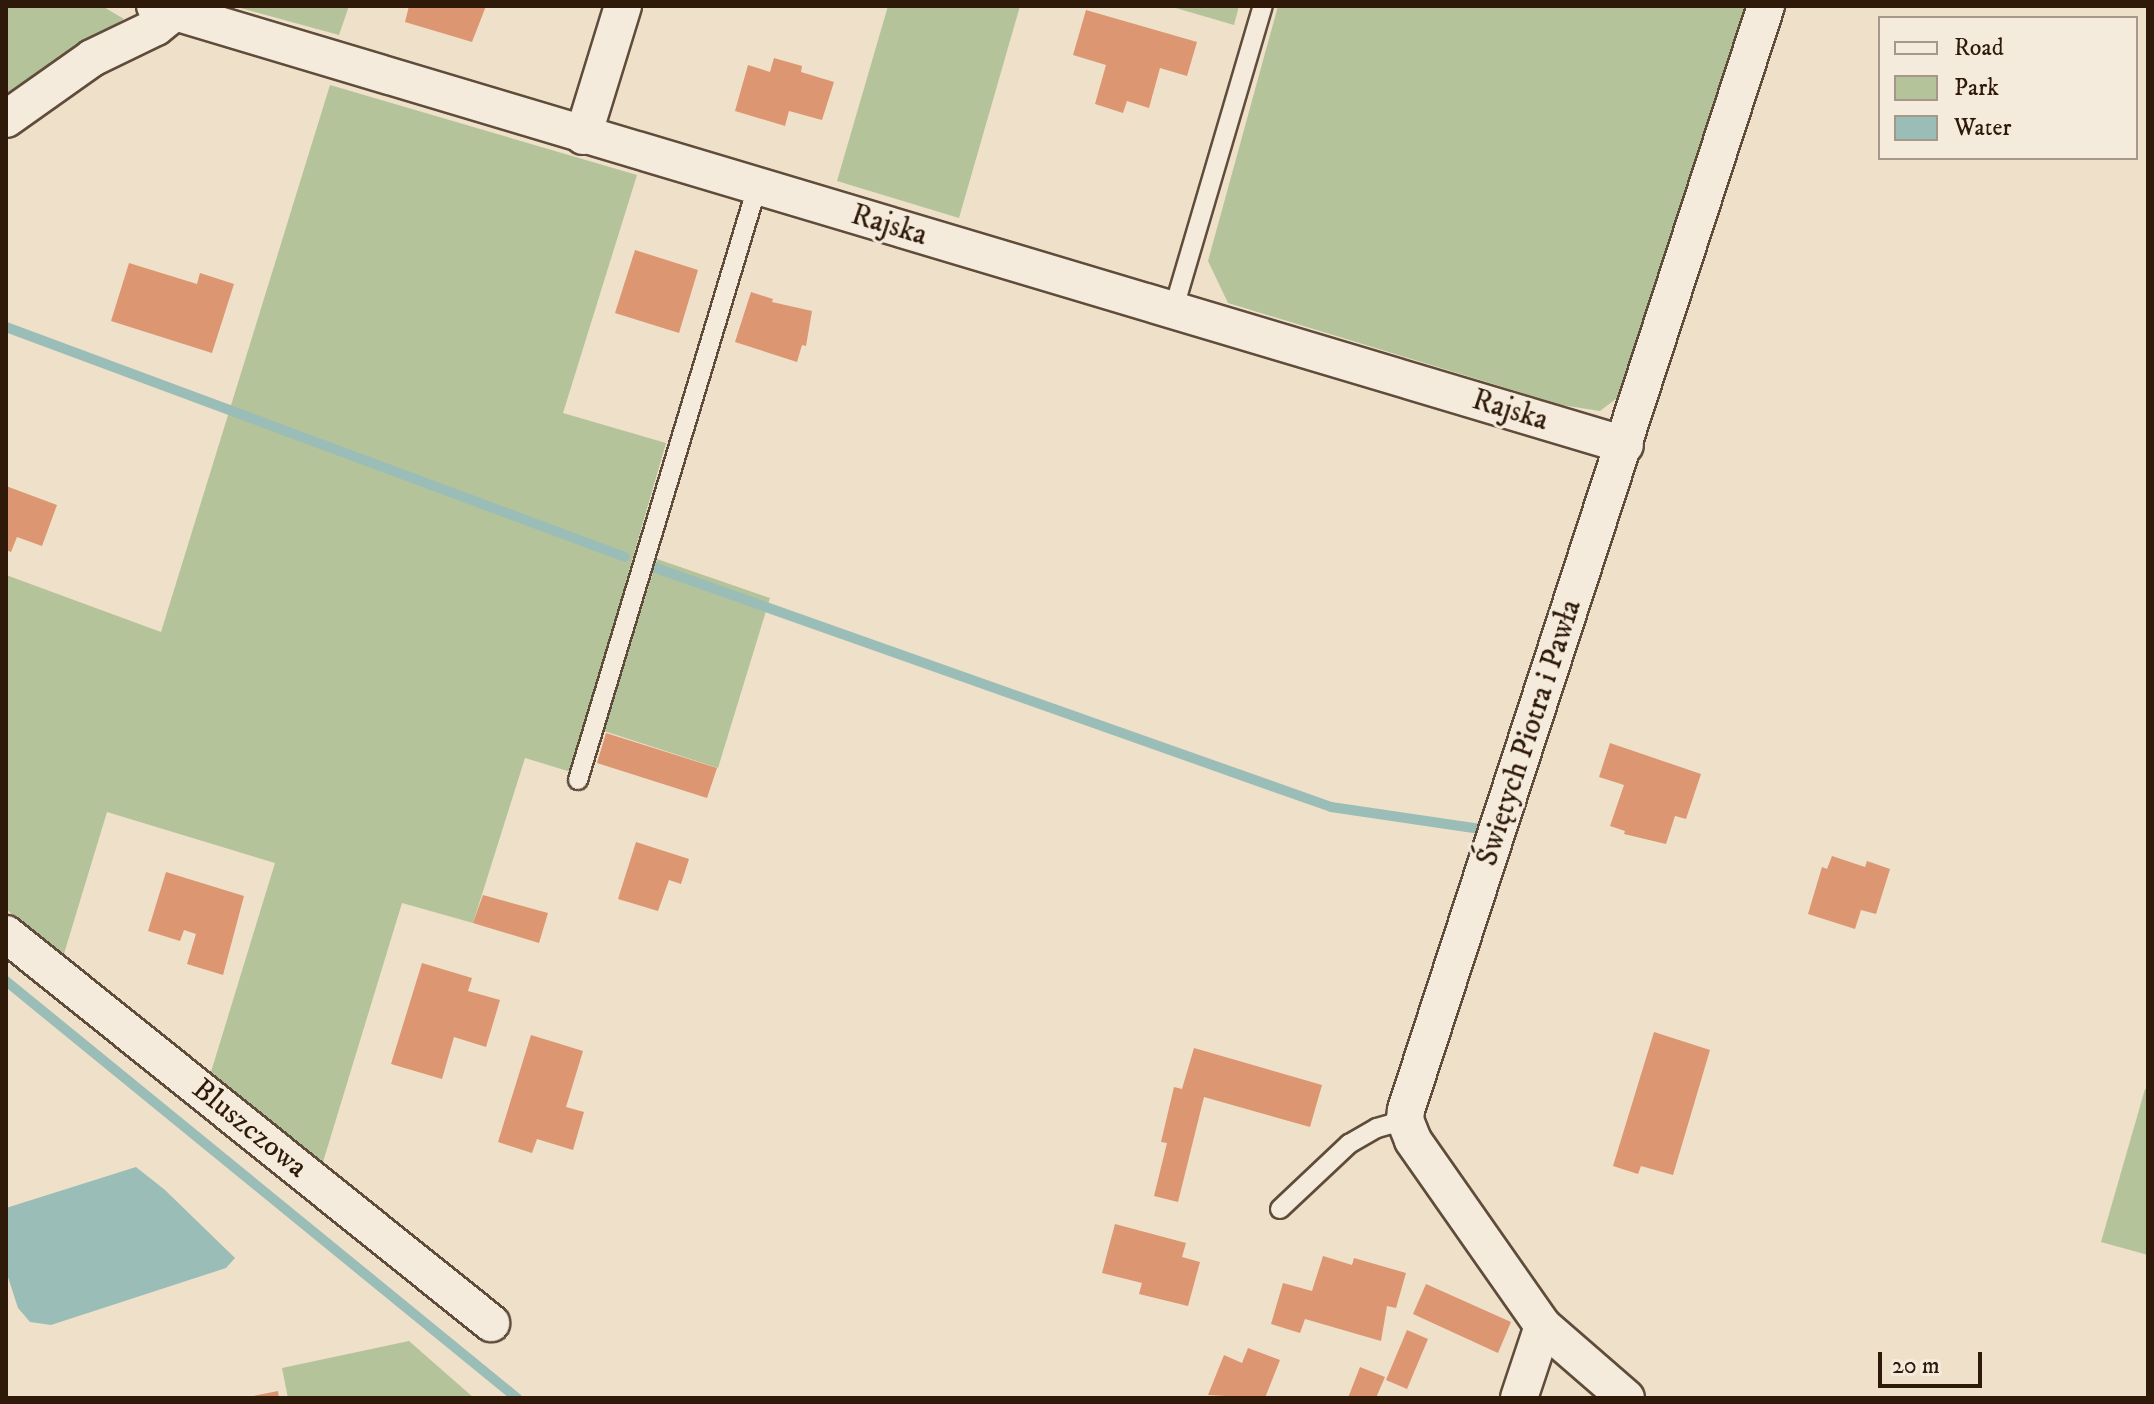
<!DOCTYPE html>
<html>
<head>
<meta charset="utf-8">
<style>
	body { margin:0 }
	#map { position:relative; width:2154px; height:1404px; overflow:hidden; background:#efe0c9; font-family:"IM FELL DW Pica",serif }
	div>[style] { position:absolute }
	.green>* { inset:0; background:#b4c39a }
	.water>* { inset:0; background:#9abdb8 }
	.stream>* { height:10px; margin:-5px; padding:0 5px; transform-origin:5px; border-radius:5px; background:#9abdb8 }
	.building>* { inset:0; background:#dc9672 }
	.roads { filter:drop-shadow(2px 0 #5f4c3a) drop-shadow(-2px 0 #5f4c3a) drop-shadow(0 2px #5f4c3a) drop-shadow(0 -2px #5f4c3a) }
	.lane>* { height:18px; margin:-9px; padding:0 9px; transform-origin:9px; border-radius:9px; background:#f5ebdc }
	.street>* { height:36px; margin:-18px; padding:0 18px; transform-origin:18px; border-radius:18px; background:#f5ebdc }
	span { translate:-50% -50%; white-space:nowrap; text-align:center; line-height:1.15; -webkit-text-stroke:6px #f5ebdc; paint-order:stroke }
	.street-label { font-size:30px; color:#2f1a0a }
	.frame { position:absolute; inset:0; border:8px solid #2f1a0a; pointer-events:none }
	.legend { position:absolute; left:1878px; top:16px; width:260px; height:144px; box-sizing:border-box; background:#f5ebdc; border:2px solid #a69788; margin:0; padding:10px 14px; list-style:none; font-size:24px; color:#2f1a0a }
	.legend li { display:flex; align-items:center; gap:16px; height:40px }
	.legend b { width:40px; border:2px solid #a69788 }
	.scale { position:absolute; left:1878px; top:1352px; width:104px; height:36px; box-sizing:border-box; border:4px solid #2f1a0a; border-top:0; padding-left:10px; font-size:24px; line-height:28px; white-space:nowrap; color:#2f1a0a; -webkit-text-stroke:6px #f5ebdc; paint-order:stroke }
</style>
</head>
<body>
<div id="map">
	<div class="green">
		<i style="clip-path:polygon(6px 6px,102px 6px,124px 19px,6px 98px)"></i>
		<i style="clip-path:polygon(233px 6px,349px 6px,339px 35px)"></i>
		<i style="clip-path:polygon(888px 6px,1020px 6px,959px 218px,837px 181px)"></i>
		<i style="clip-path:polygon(1169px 6px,1239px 6px,1234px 25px)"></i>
		<i style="clip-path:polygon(1278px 6px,1749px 6px,1625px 392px,1600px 411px,1562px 405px,1228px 303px,1208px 261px)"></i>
		<i style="clip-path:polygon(330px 85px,637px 175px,563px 413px,666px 443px,571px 772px,525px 758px,473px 923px,402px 903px,323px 1162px,211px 1072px,275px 863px,107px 812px,63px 957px,6px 909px,6px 575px,161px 632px)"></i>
		<i style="clip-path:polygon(657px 559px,770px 598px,718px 768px,604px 731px)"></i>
		<i style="clip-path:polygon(2145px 1089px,2148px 1090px,2148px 1255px,2101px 1242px)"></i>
		<i style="clip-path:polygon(409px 1341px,474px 1398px,288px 1398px,282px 1368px)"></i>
	</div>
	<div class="water">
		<i style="clip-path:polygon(136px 1167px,165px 1190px,235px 1258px,226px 1268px,51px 1325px,30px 1322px,18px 1308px,6px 1271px,6px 1208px)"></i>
	</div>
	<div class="stream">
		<i style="left:6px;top:327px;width:660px;rotate:20.38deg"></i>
		<i style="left:653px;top:567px;width:719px;rotate:19.49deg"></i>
		<i style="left:1331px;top:807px;width:151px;rotate:8.4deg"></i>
		<i style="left:6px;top:981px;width:660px;rotate:39.22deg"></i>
	</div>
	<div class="building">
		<i style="clip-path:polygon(409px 6px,486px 6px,472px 42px,405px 22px)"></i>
		<i style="clip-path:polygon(1086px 10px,1197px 42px,1187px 76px,1160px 68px,1149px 108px,1127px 101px,1123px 113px,1095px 104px,1106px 65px,1073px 55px)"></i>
		<i style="clip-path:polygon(774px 58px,802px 66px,801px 72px,834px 82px,822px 120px,789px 111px,785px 126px,735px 111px,748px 65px,770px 72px)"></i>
		<i style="clip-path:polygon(635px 250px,698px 270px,679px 333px,615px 313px)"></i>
		<i style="clip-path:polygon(129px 263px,197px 284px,200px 273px,234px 284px,212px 353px,111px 321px)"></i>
		<i style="clip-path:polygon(751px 292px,773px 299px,772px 302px,812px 311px,806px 346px,802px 345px,797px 362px,735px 342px)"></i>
		<i style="clip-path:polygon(6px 486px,57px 505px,42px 546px,17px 537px,11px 552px,6px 550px)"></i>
		<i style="clip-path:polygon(606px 733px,717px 768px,707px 798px,597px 763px)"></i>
		<i style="clip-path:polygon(1610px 743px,1701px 774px,1686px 819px,1675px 816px,1666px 844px,1624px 834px,1625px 831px,1610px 826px,1624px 785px,1599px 777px)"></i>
		<i style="clip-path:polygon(636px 842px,689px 859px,681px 884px,669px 880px,658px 911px,618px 899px)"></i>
		<i style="clip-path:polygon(1832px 856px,1865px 867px,1867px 861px,1890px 869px,1876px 914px,1861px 910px,1855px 929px,1808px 914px,1822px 867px,1827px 869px)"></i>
		<i style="clip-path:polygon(166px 872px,244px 896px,223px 975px,187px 964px,196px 934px,184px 930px,180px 941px,148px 931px)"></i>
		<i style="clip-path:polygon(483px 895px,548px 913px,539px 943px,473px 923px)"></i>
		<i style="clip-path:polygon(422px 963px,472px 978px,468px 991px,500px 1000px,486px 1047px,454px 1037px,442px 1079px,391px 1064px)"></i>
		<i style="clip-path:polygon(1654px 1032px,1710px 1050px,1673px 1175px,1641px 1166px,1638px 1174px,1613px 1166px)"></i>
		<i style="clip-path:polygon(531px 1035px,583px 1051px,566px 1107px,584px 1112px,573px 1150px,537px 1139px,532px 1153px,498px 1142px)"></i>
		<i style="clip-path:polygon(1194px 1048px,1322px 1085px,1310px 1127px,1204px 1097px,1178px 1202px,1154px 1196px,1167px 1143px,1161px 1142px,1174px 1087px,1182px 1089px)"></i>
		<i style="clip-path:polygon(1115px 1224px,1186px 1243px,1182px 1257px,1200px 1262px,1188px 1306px,1139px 1294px,1142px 1283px,1102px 1273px)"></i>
		<i style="clip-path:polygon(1323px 1256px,1352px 1265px,1354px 1258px,1406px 1273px,1396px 1308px,1387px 1306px,1381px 1341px,1305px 1319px,1300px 1333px,1271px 1324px,1283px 1283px,1312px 1291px)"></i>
		<i style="clip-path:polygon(1426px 1284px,1511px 1322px,1498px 1353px,1413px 1314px)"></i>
		<i style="clip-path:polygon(1407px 1330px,1428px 1339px,1407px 1389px,1386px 1380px)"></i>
		<i style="clip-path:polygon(1248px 1348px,1280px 1360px,1265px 1398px,1208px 1395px,1224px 1355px,1242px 1363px)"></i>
		<i style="clip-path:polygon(1360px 1367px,1385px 1377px,1376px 1398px,1348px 1398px)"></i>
		<i style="clip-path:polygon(278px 1391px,279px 1398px,248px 1398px,248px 1397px)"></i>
	</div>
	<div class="roads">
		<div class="lane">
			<i style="left:1173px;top:311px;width:318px;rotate:-73.6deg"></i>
			<i style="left:578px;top:780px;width:619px;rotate:-73.2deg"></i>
			<i style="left:1280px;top:1209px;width:95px;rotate:-43.3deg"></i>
			<i style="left:1349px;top:1144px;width:32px;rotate:-30deg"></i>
			<i style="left:1377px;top:1128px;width:29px;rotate:-16deg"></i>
		</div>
		<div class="street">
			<i style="left:155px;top:6px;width:1534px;rotate:16.63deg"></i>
			<i style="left:6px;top:119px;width:105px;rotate:-35.3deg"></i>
			<i style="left:92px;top:58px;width:71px;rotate:-25.8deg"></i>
			<i style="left:156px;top:27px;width:22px;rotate:-39deg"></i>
			<i style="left:583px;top:136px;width:136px;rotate:-72.9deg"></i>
			<i style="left:6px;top:934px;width:622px;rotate:38.73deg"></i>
			<i style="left:1519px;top:1398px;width:76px;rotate:-71.6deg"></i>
			<i style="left:1626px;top:1398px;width:110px;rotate:-139.1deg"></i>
			<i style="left:1543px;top:1326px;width:227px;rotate:-125deg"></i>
			<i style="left:1413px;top:1140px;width:22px;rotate:-112deg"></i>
			<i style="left:1405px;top:1120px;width:10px;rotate:-84deg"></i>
			<i style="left:1406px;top:1110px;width:1161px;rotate:-71.94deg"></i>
		</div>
	</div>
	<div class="street-label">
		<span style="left:889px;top:226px;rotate:17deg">Rajska</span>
		<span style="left:1510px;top:411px;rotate:17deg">Rajska</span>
		<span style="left:1530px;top:733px;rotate:-72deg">Świętych Piotra i Pawła</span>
		<span style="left:249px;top:1129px;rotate:39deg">Bluszczowa</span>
	</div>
	<div class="frame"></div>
	<ul class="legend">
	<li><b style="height:10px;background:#f5ebdc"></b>Road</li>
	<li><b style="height:22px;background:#b4c39a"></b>Park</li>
	<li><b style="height:22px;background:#9abdb8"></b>Water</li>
	</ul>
	<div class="scale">20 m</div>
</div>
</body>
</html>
